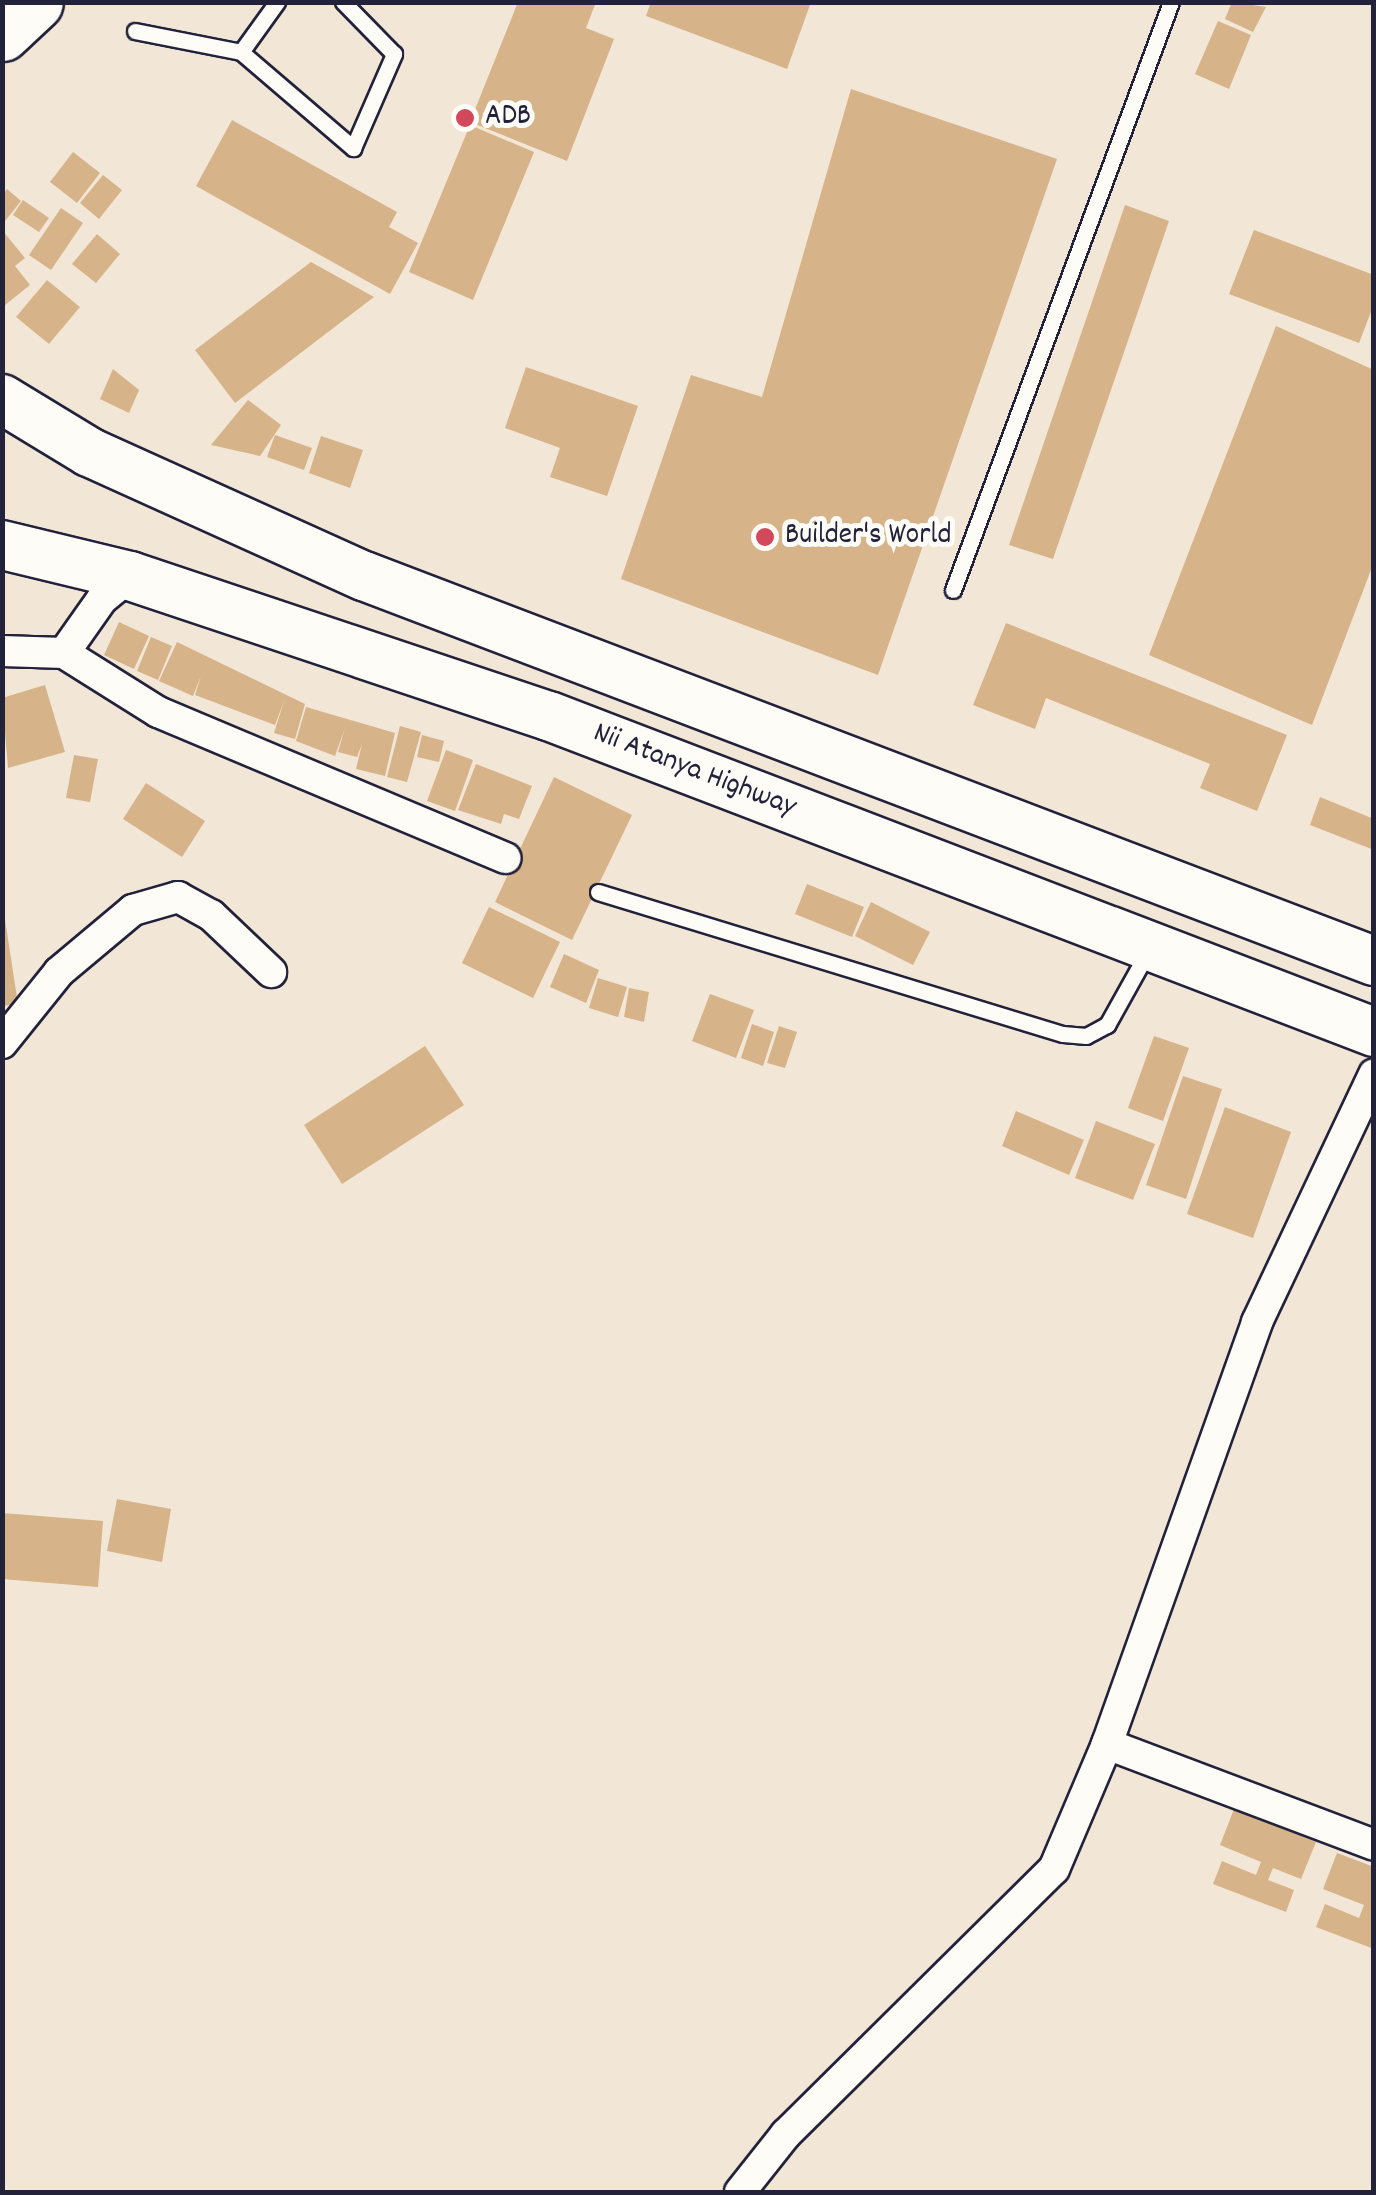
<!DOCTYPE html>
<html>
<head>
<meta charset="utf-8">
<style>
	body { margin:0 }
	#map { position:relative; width:1376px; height:2195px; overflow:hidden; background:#f2e6d6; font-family:Dekko,sans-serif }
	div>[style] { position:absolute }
	.building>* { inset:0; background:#d7b389 }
	.roads { filter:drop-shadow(2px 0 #22223b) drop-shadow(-2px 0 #22223b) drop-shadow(0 2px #22223b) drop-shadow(0 -2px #22223b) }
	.lane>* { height:15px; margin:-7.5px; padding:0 7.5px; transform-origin:7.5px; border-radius:7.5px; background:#fdfcf7 }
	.street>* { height:30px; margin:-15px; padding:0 15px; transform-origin:15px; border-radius:15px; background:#fdfcf7 }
	.primary>* { height:48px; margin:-24px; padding:0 24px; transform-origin:24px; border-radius:24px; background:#fdfcf7 }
	.highway>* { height:55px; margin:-27.5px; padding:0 27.5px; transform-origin:27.5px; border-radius:27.5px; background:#fdfcf7 }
	.dots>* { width:28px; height:28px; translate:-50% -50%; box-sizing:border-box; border:5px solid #fdfcf7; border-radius:50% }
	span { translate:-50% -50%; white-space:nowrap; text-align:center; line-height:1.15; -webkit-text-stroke:10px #fdfcf7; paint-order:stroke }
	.poi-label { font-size:30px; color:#22223b }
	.left { translate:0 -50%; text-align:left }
	.street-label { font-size:30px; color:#22223b }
	.frame { position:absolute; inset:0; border:5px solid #22223b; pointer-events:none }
</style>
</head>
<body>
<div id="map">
	<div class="building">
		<i style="clip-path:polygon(518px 2px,596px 2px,586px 28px,614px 39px,567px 161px,470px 122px)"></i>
		<i style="clip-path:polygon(651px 2px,811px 2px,787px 69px,646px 16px)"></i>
		<i style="clip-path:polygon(1232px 2px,1266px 7px,1253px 32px,1225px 19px)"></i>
		<i style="clip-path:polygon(1218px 21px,1251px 35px,1229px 89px,1195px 74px)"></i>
		<i style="clip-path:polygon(851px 89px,1057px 159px,878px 675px,621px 579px,691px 375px,762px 397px)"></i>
		<i style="clip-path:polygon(232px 120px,397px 212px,389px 227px,418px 243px,390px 294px,196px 186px)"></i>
		<i style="clip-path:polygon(470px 125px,534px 152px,473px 300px,409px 272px)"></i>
		<i style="clip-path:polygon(73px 152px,100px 173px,77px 203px,50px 182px)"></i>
		<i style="clip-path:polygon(103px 175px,122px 190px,99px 219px,80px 203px)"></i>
		<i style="clip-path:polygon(7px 189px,21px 201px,2px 225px,2px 195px)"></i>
		<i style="clip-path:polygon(23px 200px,49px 218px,39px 232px,13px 215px)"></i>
		<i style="clip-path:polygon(1125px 205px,1169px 221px,1053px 559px,1009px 545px)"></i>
		<i style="clip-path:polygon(61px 208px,83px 223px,51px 270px,29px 255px)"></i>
		<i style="clip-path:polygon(2px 230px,25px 258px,15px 266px,30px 285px,5px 305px)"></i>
		<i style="clip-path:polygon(1254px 230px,1374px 275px,1374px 304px,1359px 343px,1229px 294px)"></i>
		<i style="clip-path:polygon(97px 234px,120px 254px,96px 283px,72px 264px)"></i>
		<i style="clip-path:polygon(311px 262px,374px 297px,235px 403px,195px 350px)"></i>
		<i style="clip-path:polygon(47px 280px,80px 307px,49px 344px,16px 317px)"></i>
		<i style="clip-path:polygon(1276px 326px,1374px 370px,1374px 562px,1312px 725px,1149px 655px)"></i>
		<i style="clip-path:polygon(526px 367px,638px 406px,607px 496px,550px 477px,560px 448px,505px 428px)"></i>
		<i style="clip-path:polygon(113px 369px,139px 390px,129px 413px,100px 399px)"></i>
		<i style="clip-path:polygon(248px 400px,281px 425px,260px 456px,211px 445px)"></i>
		<i style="clip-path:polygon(275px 435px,312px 448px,304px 470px,267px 457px)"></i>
		<i style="clip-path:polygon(321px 436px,363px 450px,350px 488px,309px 473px)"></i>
		<i style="clip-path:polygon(119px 622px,149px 636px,134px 669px,104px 655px)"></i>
		<i style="clip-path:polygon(1006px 623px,1287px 735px,1257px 811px,1200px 788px,1210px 764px,1046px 698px,1035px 729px,973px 705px)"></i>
		<i style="clip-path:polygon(151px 637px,172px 646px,158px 680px,137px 671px)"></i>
		<i style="clip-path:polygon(177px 642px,305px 704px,295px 739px,274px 733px,284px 701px,275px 725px,195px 695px,201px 676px,193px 696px,159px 681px)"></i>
		<i style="clip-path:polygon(45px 685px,65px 752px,8px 768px,2px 698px)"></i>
		<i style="clip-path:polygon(306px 707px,395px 733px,385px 776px,356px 769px,362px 744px,357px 757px,338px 752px,345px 728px,335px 756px,296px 741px)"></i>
		<i style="clip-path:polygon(400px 726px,421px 732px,407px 782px,387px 777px)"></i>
		<i style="clip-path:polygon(422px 735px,444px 741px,439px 762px,417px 757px)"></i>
		<i style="clip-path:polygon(446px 750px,473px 760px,455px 811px,427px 801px)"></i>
		<i style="clip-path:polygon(74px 755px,98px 759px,90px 802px,66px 798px)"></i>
		<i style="clip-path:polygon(476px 764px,532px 786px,519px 819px,504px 814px,501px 824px,458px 810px)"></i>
		<i style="clip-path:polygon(554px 777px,632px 815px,572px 940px,495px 902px)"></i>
		<i style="clip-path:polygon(146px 783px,205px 821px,182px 857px,123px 819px)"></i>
		<i style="clip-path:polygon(1320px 797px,1374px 819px,1374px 850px,1310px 825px)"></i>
		<i style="clip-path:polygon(807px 884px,864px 907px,852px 937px,795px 914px)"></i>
		<i style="clip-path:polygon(2px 900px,18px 1004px,2px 1006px)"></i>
		<i style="clip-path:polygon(871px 902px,930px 932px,913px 965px,855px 936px)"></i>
		<i style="clip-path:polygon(489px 907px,560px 942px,533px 998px,462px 963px)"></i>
		<i style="clip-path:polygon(564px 954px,599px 970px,586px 1003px,550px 987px)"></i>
		<i style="clip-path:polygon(598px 978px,627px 987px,618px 1017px,589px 1008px)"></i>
		<i style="clip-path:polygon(629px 988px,649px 992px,644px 1022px,624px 1017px)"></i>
		<i style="clip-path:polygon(710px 994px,754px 1010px,736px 1058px,692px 1041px)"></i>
		<i style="clip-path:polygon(752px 1024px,774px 1032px,763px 1066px,741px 1058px)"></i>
		<i style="clip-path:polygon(779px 1026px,797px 1032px,785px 1068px,767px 1063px)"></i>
		<i style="clip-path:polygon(1154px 1036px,1189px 1048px,1163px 1121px,1128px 1108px)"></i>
		<i style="clip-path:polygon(425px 1046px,464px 1105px,342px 1184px,304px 1125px)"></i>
		<i style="clip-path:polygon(1183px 1076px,1222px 1089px,1186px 1199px,1146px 1185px)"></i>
		<i style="clip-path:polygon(1225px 1107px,1291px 1132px,1253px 1238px,1187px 1214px)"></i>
		<i style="clip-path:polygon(1016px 1111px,1084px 1140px,1069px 1175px,1002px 1146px)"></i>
		<i style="clip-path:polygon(1096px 1121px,1155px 1144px,1133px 1200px,1075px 1178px)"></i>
		<i style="clip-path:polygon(117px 1499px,171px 1509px,162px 1562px,107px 1551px)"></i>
		<i style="clip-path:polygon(2px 1513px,103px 1521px,98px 1587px,2px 1579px)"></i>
		<i style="clip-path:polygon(1234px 1809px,1316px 1842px,1301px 1879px,1273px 1868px,1268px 1880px,1294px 1890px,1286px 1912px,1213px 1884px,1222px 1861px,1256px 1875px,1261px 1862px,1220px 1845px)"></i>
		<i style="clip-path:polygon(1337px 1853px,1374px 1867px,1374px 1949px,1316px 1927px,1325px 1904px,1359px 1918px,1364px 1905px,1323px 1889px)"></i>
	</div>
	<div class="roads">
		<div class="lane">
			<i style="left:135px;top:31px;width:108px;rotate:11.2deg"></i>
			<i style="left:241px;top:52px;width:148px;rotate:40.6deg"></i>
			<i style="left:353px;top:148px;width:103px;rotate:-66.4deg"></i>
			<i style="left:394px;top:54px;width:73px;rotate:-134.4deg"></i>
			<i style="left:241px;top:52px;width:62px;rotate:-54.2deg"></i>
			<i style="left:953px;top:590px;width:627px;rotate:-69.66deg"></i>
			<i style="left:598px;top:892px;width:486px;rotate:17deg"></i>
			<i style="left:1063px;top:1034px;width:23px;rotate:5deg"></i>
			<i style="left:1086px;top:1036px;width:24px;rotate:-28deg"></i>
			<i style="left:1107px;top:1025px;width:82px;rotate:-60.9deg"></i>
		</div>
		<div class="street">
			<i style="left:2px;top:651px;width:62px;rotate:1.8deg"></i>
			<i style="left:64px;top:653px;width:111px;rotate:32.1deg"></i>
			<i style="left:158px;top:712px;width:377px;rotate:22.8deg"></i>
			<i style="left:64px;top:653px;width:66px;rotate:-54.9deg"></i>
			<i style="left:102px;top:599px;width:36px;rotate:-39deg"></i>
			<i style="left:2px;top:1043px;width:91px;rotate:-51.2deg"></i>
			<i style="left:59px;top:972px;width:97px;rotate:-40deg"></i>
			<i style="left:133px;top:910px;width:47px;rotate:-16.1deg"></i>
			<i style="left:178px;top:897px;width:38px;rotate:29deg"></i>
			<i style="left:211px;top:915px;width:83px;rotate:43.5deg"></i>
			<i style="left:1107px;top:1744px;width:285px;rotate:20.7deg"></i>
			<i style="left:740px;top:2192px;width:74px;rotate:-51.6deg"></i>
			<i style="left:786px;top:2134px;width:377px;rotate:-44.7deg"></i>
			<i style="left:1054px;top:1869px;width:136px;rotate:-67deg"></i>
			<i style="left:1107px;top:1744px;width:448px;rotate:-70.4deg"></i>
			<i style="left:1257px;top:1322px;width:274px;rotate:-64.7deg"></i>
		</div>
		<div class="primary">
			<i style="left:2px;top:399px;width:102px;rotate:31.3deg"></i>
			<i style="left:89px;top:452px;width:302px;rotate:24.3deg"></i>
			<i style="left:364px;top:576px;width:1081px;rotate:20.87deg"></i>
			<i style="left:2px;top:545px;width:132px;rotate:13.6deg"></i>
			<i style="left:130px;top:576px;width:442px;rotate:18.5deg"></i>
			<i style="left:549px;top:716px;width:883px;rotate:20.96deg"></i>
		</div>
		<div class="highway">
			<i style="left:2px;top:33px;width:45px;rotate:-43.2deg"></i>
		</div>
	</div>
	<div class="dots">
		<i style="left:465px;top:118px;background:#d1495b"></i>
		<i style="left:765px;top:537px;background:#d1495b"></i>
	</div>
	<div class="poi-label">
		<span class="left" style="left:485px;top:118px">ADB</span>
		<span class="left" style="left:785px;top:537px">Builder's World</span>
	</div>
	<div class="street-label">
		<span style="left:694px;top:772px;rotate:21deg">Nii Atanya Highway</span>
	</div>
	<div class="frame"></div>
</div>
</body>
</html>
